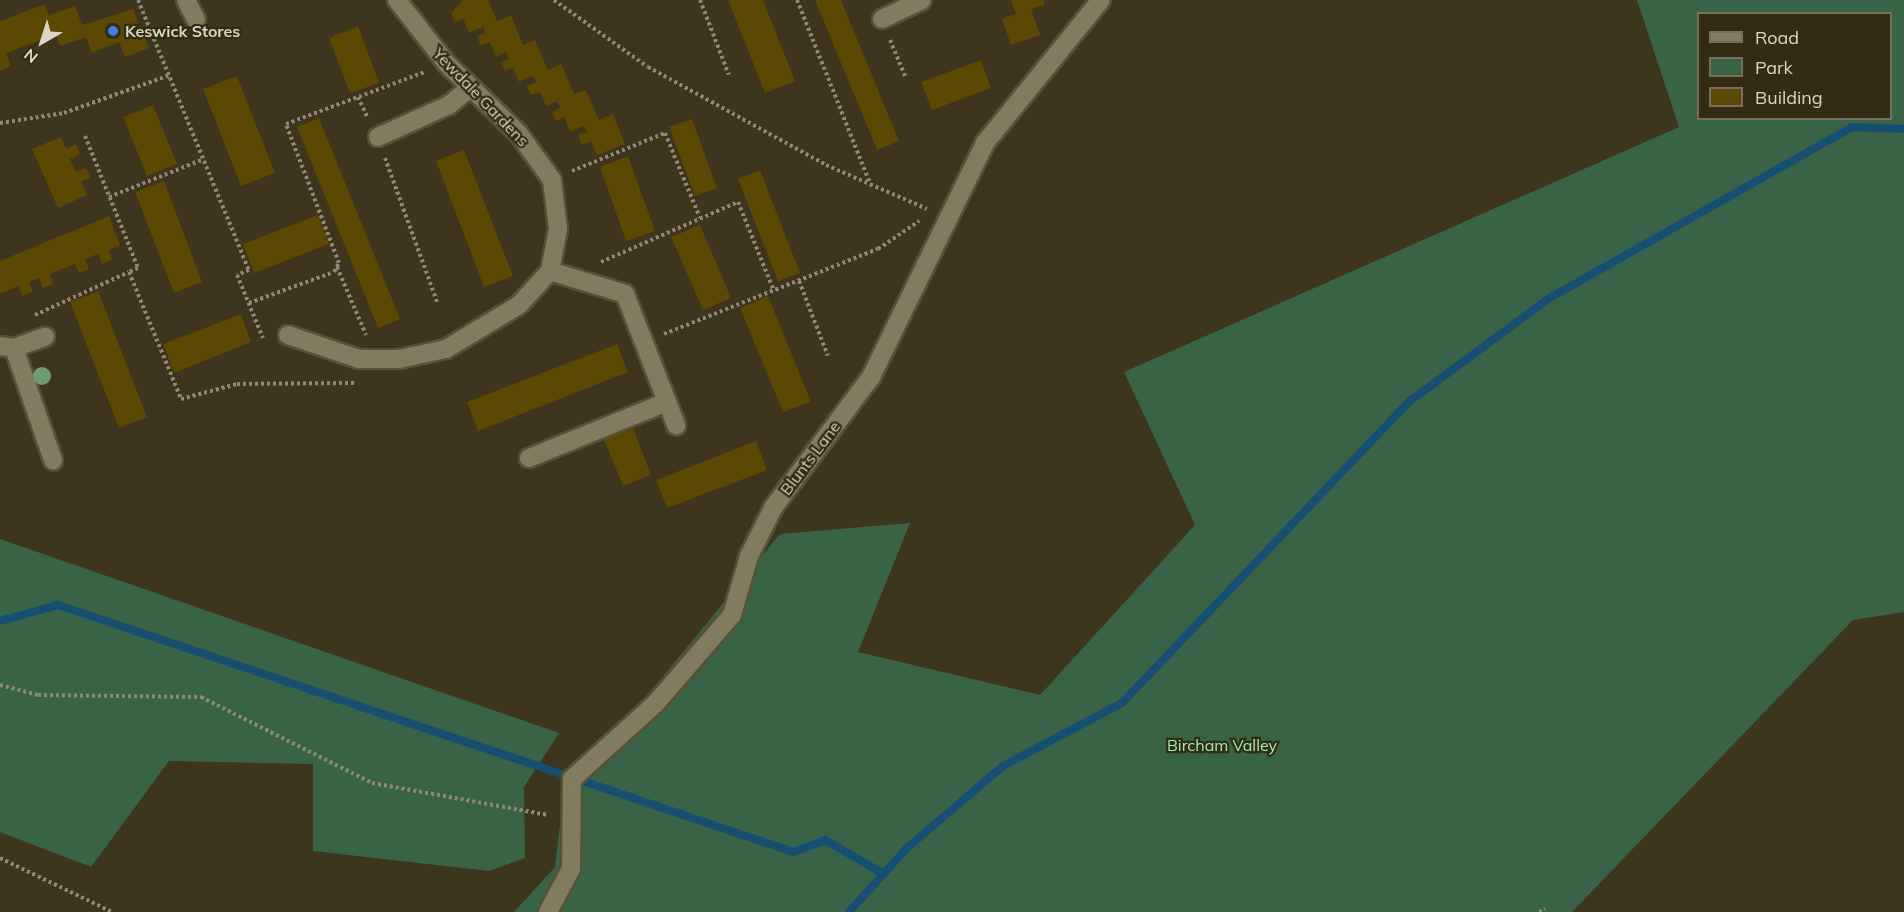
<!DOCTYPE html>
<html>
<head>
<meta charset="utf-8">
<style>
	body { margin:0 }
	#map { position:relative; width:1904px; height:912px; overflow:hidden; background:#3d351d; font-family:Mulish,sans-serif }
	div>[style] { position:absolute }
	.green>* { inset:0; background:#386346 }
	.stream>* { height:8px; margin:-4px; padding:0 4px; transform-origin:4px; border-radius:4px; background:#164f72 }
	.building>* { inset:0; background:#5a4803 }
	.path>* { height:4px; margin-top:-2px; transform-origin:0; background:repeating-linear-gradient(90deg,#8e8975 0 3px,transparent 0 6px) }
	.roads { filter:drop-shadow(2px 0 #57503b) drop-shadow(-2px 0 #57503b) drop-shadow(0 2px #57503b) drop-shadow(0 -2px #57503b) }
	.minor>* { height:18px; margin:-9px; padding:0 9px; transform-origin:9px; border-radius:9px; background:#837b60 }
	.trees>* { width:18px; height:18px; margin:-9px; border-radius:50%; background:#729b71 }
	.dots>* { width:16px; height:16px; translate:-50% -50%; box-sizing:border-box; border:3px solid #332b13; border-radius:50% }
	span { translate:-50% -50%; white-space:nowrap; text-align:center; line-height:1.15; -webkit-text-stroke:4.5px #332b13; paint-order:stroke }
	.poi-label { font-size:16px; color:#dad6c7; font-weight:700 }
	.left { translate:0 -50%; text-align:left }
	.street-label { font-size:16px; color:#dad6c7 }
	.park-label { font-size:16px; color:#9deeb5 }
	.legend { position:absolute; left:1697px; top:12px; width:195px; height:108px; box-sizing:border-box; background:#332b13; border:2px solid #766f5b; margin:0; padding:8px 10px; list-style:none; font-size:18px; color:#dad6c7 }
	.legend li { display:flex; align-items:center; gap:12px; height:30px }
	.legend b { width:30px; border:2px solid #766f5b }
	.north { position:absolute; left:12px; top:12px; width:60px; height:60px; -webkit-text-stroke:4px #332b13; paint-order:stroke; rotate:219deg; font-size:16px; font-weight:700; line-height:24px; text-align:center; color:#dad6c7 }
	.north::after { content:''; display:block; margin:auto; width:21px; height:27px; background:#dad6c7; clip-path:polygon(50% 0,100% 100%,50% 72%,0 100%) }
</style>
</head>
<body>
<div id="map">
	<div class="green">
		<i style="clip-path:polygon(evenodd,1637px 0,1904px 0,1904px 612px,1853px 620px,1572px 912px,514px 912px,555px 867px,563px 798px,780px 534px,910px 523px,858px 652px,1040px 695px,1195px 525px,1124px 372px,1679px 127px,1637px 0,1698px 14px,1890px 14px,1890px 118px,1698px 118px,1698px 14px)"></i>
		<i style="clip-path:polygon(0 539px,559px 733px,524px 787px,525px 858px,489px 871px,313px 851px,313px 764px,169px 761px,91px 867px,0 832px)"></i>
	</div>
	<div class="stream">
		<i style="left:0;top:621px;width:60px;rotate:-15.4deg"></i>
		<i style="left:58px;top:605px;width:776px;rotate:18.55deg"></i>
		<i style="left:794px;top:852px;width:33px;rotate:-21deg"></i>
		<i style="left:825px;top:840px;width:68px;rotate:30deg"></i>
		<i style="left:849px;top:912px;width:86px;rotate:-47.8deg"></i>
		<i style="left:907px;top:848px;width:126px;rotate:-40.5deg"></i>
		<i style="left:1003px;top:766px;width:135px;rotate:-27.9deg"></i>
		<i style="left:1122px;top:703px;width:417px;rotate:-46.4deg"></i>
		<i style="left:1410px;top:401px;width:172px;rotate:-36.5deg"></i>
		<i style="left:1548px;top:299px;width:349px;rotate:-29.5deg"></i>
		<i style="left:1852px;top:127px;width:52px;rotate:2.2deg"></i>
	</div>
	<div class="building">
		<i style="clip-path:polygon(463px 0,488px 0,497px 21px,511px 15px,523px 45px,535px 40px,548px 70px,561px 64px,574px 94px,586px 90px,599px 120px,613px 114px,625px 144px,597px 155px,591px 141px,582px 145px,578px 135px,587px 132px,584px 126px,570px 132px,564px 117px,556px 121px,552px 112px,560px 108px,557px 101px,546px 106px,540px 92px,531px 95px,527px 86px,536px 82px,533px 76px,519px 82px,513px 68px,505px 71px,501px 63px,509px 59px,506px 52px,496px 57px,490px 42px,481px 46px,477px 36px,486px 33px,483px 27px,469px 33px,463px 18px,455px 22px,451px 13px)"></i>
		<i style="clip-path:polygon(728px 0,763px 0,795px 81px,765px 93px)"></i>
		<i style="clip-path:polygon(815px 0,841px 0,899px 141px,877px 150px)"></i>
		<i style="clip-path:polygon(1011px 0,1044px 0,1045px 5px,1031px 9px,1040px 35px,1011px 45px,1002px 19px,1016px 14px)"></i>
		<i style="clip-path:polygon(45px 4px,49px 15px,75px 6px,82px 25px,133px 9px,149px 48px,125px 57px,119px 42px,92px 53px,86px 37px,60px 46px,56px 35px,6px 53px,11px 66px,0 71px,0 21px)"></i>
		<i style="clip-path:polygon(358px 26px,379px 83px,350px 93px,329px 38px)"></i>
		<i style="clip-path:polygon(981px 60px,991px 88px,932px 110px,921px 82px)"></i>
		<i style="clip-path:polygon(237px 76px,275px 173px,241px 186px,203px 89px)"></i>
		<i style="clip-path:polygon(153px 105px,177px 164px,147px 176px,123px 117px)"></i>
		<i style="clip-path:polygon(319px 118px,400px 319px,378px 328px,297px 127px)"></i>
		<i style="clip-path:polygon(692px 119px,717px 188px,695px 196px,669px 127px)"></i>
		<i style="clip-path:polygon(61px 137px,66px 149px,76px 144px,80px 154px,70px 159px,76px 172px,86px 168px,91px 178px,81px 182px,87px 195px,58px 208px,32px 149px)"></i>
		<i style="clip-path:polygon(464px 150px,513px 276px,484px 287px,436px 161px)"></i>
		<i style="clip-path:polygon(628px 156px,655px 231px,626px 241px,600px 167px)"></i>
		<i style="clip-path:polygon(760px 170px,800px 273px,778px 281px,738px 179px)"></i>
		<i style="clip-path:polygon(164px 181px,202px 282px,174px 293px,135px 192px)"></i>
		<i style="clip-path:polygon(318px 215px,329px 244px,254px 273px,243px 244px)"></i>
		<i style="clip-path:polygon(109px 216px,120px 245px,109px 250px,112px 260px,102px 264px,98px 254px,85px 259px,89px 269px,79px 273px,75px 264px,50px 274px,53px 284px,43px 288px,39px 278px,29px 282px,33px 292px,22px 296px,19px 286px,0 294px,0 261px)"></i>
		<i style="clip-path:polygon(700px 225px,731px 298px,703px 310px,671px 237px)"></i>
		<i style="clip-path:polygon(98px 291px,147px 417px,119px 428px,70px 302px)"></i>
		<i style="clip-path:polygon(768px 296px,811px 402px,783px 412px,740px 308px)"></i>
		<i style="clip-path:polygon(241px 314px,251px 342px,174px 373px,163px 344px)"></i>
		<i style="clip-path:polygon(617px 344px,628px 372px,478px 431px,467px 402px)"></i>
		<i style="clip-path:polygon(632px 425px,651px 475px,623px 486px,603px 437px)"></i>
		<i style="clip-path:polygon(756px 441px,767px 470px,667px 508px,656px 480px)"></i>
	</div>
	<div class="path">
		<i style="left:138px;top:0;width:292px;rotate:67.7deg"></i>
		<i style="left:249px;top:270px;width:13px;rotate:157deg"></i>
		<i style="left:237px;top:275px;width:68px;rotate:67.6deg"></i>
		<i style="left:554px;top:0;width:115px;rotate:35.5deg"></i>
		<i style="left:648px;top:67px;width:203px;rotate:28.8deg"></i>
		<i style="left:826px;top:165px;width:110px;rotate:23.5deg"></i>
		<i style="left:700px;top:0;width:80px;rotate:68.9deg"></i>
		<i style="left:797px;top:0;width:197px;rotate:68.3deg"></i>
		<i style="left:890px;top:40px;width:41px;rotate:67.2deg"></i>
		<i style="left:358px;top:97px;width:23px;rotate:65deg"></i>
		<i style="left:0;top:123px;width:65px;rotate:-8.9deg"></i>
		<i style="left:64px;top:113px;width:113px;rotate:-19.7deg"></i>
		<i style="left:85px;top:136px;width:142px;rotate:68.1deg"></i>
		<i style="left:138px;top:268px;width:10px;rotate:156deg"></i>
		<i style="left:129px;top:272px;width:137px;rotate:67.7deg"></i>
		<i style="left:181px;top:399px;width:58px;rotate:-15deg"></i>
		<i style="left:237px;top:384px;width:117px;rotate:-0.5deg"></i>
		<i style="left:385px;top:158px;width:153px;rotate:70.1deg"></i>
		<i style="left:572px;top:171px;width:100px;rotate:-22.2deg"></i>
		<i style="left:665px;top:133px;width:92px;rotate:67.6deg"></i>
		<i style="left:109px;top:197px;width:102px;rotate:-21.8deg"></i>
		<i style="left:601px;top:262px;width:150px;rotate:-23.7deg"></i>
		<i style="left:738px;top:202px;width:96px;rotate:68deg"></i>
		<i style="left:337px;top:267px;width:74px;rotate:66.9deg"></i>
		<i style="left:799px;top:281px;width:80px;rotate:68.9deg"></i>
		<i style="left:249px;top:303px;width:90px;rotate:-20deg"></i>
		<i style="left:334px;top:272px;width:10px;rotate:-61deg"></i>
		<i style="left:339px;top:263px;width:149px;rotate:-110.9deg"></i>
		<i style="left:286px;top:124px;width:147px;rotate:-20.6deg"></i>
		<i style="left:35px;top:315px;width:103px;rotate:-24.6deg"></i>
		<i style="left:664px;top:334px;width:230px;rotate:-21.7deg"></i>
		<i style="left:878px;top:249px;width:50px;rotate:-34.3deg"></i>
		<i style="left:0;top:685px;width:39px;rotate:15deg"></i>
		<i style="left:38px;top:695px;width:163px;rotate:0.7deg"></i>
		<i style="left:201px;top:697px;width:191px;rotate:26.7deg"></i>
		<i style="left:372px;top:783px;width:179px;rotate:10.3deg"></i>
		<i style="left:0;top:858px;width:124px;rotate:25.7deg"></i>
		<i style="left:1539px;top:912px;width:7px;rotate:-27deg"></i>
	</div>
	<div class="roads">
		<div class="minor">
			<i style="left:186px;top:0;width:22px;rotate:63deg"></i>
			<i style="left:882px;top:19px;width:44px;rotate:-25.4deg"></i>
			<i style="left:378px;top:137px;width:78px;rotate:-24.3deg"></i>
			<i style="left:449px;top:105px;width:28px;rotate:-39deg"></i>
			<i style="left:550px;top:271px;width:78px;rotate:17deg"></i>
			<i style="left:625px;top:294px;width:141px;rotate:68.7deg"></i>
			<i style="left:288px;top:335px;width:75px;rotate:18.7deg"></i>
			<i style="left:359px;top:359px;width:40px"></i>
			<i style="left:399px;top:359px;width:48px;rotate:-12deg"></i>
			<i style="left:446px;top:349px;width:85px;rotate:-31.1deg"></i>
			<i style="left:519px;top:305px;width:46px;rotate:-47.6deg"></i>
			<i style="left:550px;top:271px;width:43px;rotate:-79.2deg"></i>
			<i style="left:558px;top:229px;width:49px;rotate:-97deg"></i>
			<i style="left:552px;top:180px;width:57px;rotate:-125.7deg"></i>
			<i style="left:519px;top:134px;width:100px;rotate:-135.8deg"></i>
			<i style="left:447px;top:64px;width:81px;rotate:-128deg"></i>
			<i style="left:0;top:346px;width:14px;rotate:8deg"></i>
			<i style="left:14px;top:348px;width:33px;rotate:-20deg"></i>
			<i style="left:14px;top:348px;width:119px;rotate:70.8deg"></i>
			<i style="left:529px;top:458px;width:149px;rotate:-22.1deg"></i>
			<i style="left:548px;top:912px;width:49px;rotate:-61.9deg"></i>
			<i style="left:571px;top:869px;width:90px;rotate:-89.4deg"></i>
			<i style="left:572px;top:779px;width:113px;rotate:-42.1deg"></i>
			<i style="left:656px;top:703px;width:116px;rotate:-49.2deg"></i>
			<i style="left:732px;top:615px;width:61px;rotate:-73.9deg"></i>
			<i style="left:749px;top:556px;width:54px;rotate:-63.4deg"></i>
			<i style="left:773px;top:508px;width:164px;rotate:-53.2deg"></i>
			<i style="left:871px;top:377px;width:260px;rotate:-64deg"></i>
			<i style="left:985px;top:143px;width:184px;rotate:-51deg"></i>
		</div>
	</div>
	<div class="trees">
		<i style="left:42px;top:376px"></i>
	</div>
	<div class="dots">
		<i style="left:113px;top:31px;background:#3f7fe0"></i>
	</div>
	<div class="poi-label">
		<span class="left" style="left:125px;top:31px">Keswick Stores</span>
	</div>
	<div class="street-label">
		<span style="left:481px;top:97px;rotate:46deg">Yewdale Gardens</span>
		<span style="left:810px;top:458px;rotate:-53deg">Blunts Lane</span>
	</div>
	<div class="park-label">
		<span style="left:1222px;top:745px">Bircham Valley</span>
	</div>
	<ul class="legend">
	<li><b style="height:8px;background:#837b60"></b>Road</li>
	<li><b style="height:16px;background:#386346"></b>Park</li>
	<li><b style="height:16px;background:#5a4803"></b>Building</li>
	</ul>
	<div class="north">N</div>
</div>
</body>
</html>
